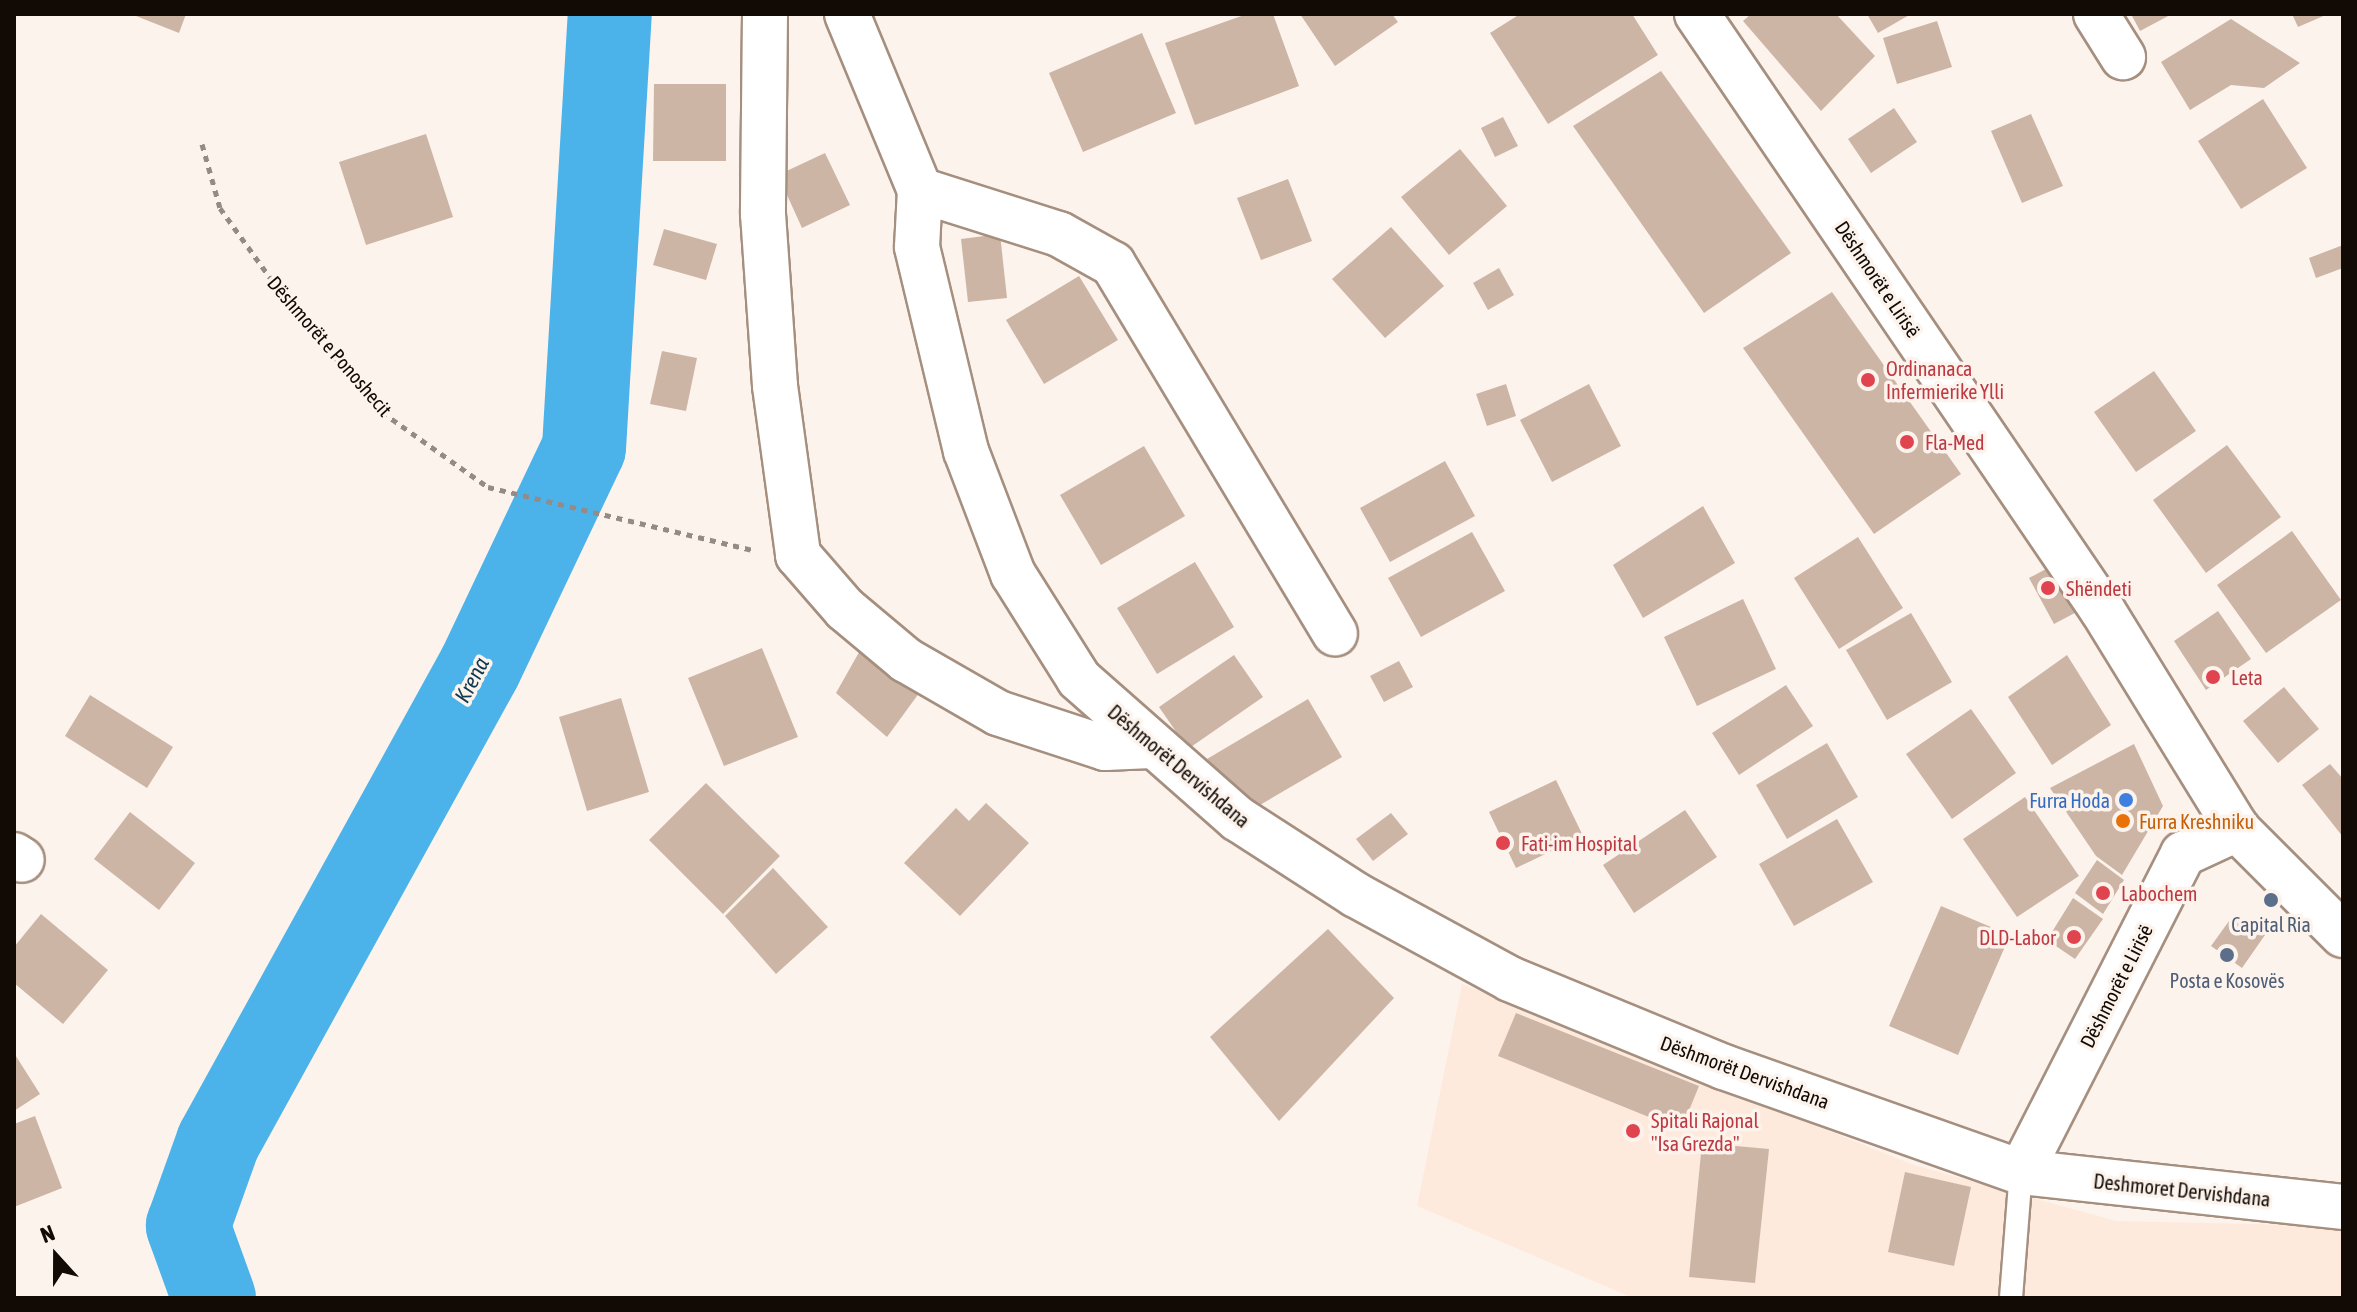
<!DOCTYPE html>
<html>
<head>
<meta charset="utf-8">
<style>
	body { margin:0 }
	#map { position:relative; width:2357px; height:1312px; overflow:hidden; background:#fdf3ed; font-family:"Asap Condensed",sans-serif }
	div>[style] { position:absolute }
	.built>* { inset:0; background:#fdeadd }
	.river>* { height:84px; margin:-42px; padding:0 42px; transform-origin:42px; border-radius:42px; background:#4cb2ea }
	.building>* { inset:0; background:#ccb5a5 }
	.path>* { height:5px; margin-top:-2.5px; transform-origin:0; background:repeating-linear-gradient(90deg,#948b86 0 6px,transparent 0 12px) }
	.roads { filter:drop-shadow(2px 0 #a58f7f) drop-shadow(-2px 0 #a58f7f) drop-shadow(0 2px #a58f7f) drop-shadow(0 -2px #a58f7f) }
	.lane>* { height:22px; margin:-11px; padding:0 11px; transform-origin:11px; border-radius:11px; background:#fff }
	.street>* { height:44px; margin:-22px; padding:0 22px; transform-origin:22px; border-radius:22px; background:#fff }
	.dots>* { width:22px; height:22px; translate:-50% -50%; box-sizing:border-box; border:4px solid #fdf3ed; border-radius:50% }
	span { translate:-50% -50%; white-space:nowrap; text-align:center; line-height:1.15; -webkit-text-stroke:7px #fdf3ed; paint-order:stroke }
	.street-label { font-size:20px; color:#120a05 }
	.health-label { font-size:20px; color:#be3a42 }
	.left { translate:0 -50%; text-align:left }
	.right { translate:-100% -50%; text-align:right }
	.shop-label { font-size:20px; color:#366cbe }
	.food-label { font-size:20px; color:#c56008 }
	.service-label { font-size:20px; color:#4e5e75 }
	.water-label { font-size:22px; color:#0d3950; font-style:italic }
	.frame { position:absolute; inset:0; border:16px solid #120a05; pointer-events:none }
	.north { position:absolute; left:16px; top:1216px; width:80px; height:80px; -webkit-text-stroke:6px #fdf3ed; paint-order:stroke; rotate:339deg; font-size:22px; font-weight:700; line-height:32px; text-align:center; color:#120a05 }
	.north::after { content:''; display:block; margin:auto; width:28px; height:36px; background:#120a05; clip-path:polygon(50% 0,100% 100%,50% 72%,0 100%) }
</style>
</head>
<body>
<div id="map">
	<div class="built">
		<i style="clip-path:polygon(1462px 984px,1914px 1165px,2116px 1221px,2343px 1226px,2343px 1298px,1633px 1298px,1417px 1206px)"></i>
	</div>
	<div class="river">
		<i style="left:214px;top:1298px;width:77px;rotate:-109.9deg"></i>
		<i style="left:188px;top:1226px;width:89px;rotate:-70.3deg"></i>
		<i style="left:218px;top:1142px;width:542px;rotate:-61.12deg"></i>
		<i style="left:480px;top:667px;width:242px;rotate:-64.6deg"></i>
		<i style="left:584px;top:448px;width:435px;rotate:-86.6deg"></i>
	</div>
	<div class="building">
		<i style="clip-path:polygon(131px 14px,186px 14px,179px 33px)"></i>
		<i style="clip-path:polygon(1247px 14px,1273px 14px,1299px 86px,1195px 125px,1165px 43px)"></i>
		<i style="clip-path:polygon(1300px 14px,1392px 14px,1398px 22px,1335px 66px)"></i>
		<i style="clip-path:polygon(1520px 14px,1632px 14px,1658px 55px,1548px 124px,1490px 33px)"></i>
		<i style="clip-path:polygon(1751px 14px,1836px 14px,1875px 56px,1821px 111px,1743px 21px)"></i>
		<i style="clip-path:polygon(1867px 14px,1911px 14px,1878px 33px)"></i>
		<i style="clip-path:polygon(2131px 14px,2172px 14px,2140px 31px)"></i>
		<i style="clip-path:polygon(2292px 14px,2328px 14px,2298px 27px)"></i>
		<i style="clip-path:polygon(2231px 19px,2300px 63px,2264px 88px,2231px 85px,2190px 110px,2161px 62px)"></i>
		<i style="clip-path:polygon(1937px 21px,1952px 67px,1897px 84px,1883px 38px)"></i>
		<i style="clip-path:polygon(1142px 33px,1176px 113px,1083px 152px,1049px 73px)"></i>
		<i style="clip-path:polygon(1661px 71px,1791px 253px,1704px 313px,1573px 126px)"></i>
		<i style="clip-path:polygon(654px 84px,726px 84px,726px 161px,653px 161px)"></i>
		<i style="clip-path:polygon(2263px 99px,2307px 168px,2241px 209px,2198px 141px)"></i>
		<i style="clip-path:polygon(1894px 108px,1917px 142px,1871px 173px,1848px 139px)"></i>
		<i style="clip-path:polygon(2031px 114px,2063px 186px,2022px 203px,1991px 131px)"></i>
		<i style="clip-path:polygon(1503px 117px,1518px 146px,1495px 157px,1481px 128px)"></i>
		<i style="clip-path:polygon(426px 134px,453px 217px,366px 245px,339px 162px)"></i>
		<i style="clip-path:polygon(1460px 149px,1507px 206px,1449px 255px,1401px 197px)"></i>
		<i style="clip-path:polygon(825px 153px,850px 205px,802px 228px,778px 175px)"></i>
		<i style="clip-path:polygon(1288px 179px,1312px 241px,1261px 260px,1237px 198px)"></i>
		<i style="clip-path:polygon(1391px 227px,1444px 286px,1385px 338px,1332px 279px)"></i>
		<i style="clip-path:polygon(664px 229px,717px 244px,706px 280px,653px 265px)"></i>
		<i style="clip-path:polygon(1000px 234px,1007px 298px,968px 302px,961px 239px)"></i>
		<i style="clip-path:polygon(2343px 245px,2343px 268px,2316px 278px,2309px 258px)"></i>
		<i style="clip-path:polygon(1499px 268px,1514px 295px,1488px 310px,1473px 283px)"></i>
		<i style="clip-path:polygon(1079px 276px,1118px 340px,1044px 384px,1006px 320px)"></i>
		<i style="clip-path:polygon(1832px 292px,1961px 474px,1874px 534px,1743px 348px)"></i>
		<i style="clip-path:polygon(662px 351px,697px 358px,686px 411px,650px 404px)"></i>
		<i style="clip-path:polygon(2154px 371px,2196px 431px,2136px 472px,2094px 412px)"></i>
		<i style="clip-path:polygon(1506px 384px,1516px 416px,1487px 426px,1476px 394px)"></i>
		<i style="clip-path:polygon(1589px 384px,1621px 446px,1552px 482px,1520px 420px)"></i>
		<i style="clip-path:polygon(2227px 445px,2281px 517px,2206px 573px,2153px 500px)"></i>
		<i style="clip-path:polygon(1144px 446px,1185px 516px,1101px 565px,1060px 495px)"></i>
		<i style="clip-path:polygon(1445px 461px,1475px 516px,1390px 562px,1360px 508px)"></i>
		<i style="clip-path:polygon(1703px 506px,1735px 563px,1643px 618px,1613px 565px)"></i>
		<i style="clip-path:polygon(2292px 531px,2341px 600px,2266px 653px,2217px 585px)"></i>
		<i style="clip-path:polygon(1472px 532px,1505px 591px,1421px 637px,1388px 578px)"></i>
		<i style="clip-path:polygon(1858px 537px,1903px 608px,1839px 649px,1794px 578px)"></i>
		<i style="clip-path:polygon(2063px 560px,2088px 606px,2054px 624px,2029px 578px)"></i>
		<i style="clip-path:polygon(1195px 562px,1234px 627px,1157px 674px,1117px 608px)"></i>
		<i style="clip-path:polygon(1743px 599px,1776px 669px,1697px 706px,1664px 637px)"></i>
		<i style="clip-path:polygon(2218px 611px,2251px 659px,2206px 690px,2174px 641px)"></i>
		<i style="clip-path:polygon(1911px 613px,1952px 682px,1887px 720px,1846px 650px)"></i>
		<i style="clip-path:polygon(862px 647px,925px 685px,887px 737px,836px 693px)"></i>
		<i style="clip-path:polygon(762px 648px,798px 737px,724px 766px,688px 678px)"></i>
		<i style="clip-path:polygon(1234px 655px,1263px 697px,1188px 749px,1159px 707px)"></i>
		<i style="clip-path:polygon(2067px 655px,2111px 725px,2052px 765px,2008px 697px)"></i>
		<i style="clip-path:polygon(1399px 661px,1413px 687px,1384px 702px,1370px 676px)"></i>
		<i style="clip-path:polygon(1786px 685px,1813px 726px,1739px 775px,1712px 733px)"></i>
		<i style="clip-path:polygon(2284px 687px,2319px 729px,2278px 763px,2243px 721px)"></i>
		<i style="clip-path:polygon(90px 695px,173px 747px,147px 788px,65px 736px)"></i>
		<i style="clip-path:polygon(621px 698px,649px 792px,587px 811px,559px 717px)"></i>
		<i style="clip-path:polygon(1308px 699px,1342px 757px,1241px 816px,1207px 759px)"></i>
		<i style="clip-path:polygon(1971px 709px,2016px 773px,1952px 819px,1906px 754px)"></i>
		<i style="clip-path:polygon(1827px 743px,1858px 797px,1787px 839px,1756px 785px)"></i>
		<i style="clip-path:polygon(2134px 744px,2163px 806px,2122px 875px,2096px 856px,2050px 788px)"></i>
		<i style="clip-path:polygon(2330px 764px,2343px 779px,2343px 837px,2302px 785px)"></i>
		<i style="clip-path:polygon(1556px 780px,1583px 836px,1516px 868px,1489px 812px)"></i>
		<i style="clip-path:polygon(706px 783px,780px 856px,723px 914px,649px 840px)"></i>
		<i style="clip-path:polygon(2025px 797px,2079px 876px,2017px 917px,1963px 839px)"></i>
		<i style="clip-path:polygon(986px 803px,1029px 843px,960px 916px,904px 863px,956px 808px,969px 821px)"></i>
		<i style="clip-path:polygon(1685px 810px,1717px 857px,1634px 913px,1603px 865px)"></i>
		<i style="clip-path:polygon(130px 812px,195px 863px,159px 910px,94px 859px)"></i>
		<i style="clip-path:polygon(1391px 813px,1408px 834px,1373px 861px,1356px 839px)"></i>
		<i style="clip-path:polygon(1837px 819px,1873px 882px,1794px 926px,1759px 864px)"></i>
		<i style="clip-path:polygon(2097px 860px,2124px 880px,2103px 914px,2075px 893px)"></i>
		<i style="clip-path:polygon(773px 868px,828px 927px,776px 974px,725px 916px)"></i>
		<i style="clip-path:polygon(2073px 898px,2103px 919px,2075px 959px,2047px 940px)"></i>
		<i style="clip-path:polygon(1941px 906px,2010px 935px,1958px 1055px,1889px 1026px)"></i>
		<i style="clip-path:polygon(41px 914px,108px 970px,63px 1024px,14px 983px,14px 947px)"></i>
		<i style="clip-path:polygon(2234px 914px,2265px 935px,2242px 968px,2211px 946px)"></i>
		<i style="clip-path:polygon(1328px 929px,1394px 998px,1279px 1121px,1210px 1037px)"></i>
		<i style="clip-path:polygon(1516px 1013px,1699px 1086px,1681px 1130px,1498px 1056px)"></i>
		<i style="clip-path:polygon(14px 1053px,40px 1094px,14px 1111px)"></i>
		<i style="clip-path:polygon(35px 1116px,62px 1188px,14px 1207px,14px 1124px)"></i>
		<i style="clip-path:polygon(1702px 1143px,1769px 1149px,1755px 1283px,1689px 1277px)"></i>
		<i style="clip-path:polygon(1905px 1172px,1971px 1187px,1954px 1266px,1888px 1252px)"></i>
	</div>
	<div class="path">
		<i style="left:202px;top:144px;width:66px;rotate:74.3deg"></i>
		<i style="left:220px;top:208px;width:118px;rotate:54.3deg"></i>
		<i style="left:289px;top:304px;width:143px;rotate:49.3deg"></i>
		<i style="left:382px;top:412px;width:130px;rotate:35.3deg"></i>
		<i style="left:488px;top:487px;width:272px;rotate:13.4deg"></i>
	</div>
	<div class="roads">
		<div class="lane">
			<i style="left:2011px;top:1298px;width:126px;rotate:-85.5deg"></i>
		</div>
		<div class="street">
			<i style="left:765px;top:14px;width:200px;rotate:90.6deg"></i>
			<i style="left:763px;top:214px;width:172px;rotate:86deg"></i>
			<i style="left:775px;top:386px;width:171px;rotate:82.2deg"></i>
			<i style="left:798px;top:555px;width:72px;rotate:49deg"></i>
			<i style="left:845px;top:609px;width:80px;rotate:39.9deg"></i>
			<i style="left:906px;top:660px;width:106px;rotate:29.9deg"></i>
			<i style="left:998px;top:713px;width:113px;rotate:18.1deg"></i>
			<i style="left:1105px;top:748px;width:46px;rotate:-2.5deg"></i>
			<i style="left:847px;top:14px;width:191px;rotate:67.5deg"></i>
			<i style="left:920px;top:190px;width:57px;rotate:93deg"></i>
			<i style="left:917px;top:247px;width:210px;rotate:76.5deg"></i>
			<i style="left:966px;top:451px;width:132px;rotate:69.1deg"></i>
			<i style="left:1013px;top:574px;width:124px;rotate:57.8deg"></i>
			<i style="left:1079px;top:679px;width:212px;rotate:41.4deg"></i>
			<i style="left:1238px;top:819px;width:140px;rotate:32.8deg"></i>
			<i style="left:1356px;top:895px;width:175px;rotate:28.6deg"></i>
			<i style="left:1510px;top:979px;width:231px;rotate:22.4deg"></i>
			<i style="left:1724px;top:1067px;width:315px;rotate:19.5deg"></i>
			<i style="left:2021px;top:1172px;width:324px;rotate:6.2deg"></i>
			<i style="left:1697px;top:14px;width:722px;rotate:55.78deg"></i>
			<i style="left:2103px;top:611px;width:256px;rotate:58.4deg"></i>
			<i style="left:2237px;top:829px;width:150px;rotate:45deg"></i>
			<i style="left:2096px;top:14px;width:51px;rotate:57.9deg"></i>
			<i style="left:920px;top:190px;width:146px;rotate:17.6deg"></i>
			<i style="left:1059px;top:234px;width:62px;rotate:29.1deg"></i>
			<i style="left:1113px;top:264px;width:431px;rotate:59deg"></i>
			<i style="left:14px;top:855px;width:9px;rotate:32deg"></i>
			<i style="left:2021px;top:1172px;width:357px;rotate:-63deg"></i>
			<i style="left:2183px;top:854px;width:60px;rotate:-24.8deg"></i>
		</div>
	</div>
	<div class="dots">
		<i style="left:1868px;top:380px;background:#e0444e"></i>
		<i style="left:1907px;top:442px;background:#e0444e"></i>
		<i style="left:2048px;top:588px;background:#e0444e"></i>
		<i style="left:2213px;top:677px;background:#e0444e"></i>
		<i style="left:2126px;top:800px;background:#3f7fe0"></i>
		<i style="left:2123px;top:821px;background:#e8710a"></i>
		<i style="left:1503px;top:843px;background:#e0444e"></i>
		<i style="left:2103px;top:893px;background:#e0444e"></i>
		<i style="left:2271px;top:900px;background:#5c6f8a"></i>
		<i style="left:2074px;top:937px;background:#e0444e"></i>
		<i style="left:2227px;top:955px;background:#5c6f8a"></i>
		<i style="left:1633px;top:1131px;background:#e0444e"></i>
	</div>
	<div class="street-label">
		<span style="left:1878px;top:279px;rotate:56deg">Dëshmorët e Lirisë</span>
		<span style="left:330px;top:346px;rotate:49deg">Dëshmorët e Ponoshecit</span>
		<span style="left:1179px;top:766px;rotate:40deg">Dëshmorët Dervishdana</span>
		<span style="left:2116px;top:986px;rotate:-63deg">Dëshmorët e Lirisë</span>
		<span style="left:1745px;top:1072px;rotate:20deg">Dëshmorët Dervishdana</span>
		<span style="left:2182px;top:1190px;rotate:6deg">Deshmoret Dervishdana</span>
	</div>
	<div class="health-label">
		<span class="left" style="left:1886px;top:380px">Ordinanaca<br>Infermierike Ylli</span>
		<span class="left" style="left:1925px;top:442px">Fla-Med</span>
		<span class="left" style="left:2066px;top:588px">Shëndeti</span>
		<span class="left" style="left:2231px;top:677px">Leta</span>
		<span class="left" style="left:1521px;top:843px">Fati-im Hospital</span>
		<span class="left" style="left:2121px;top:893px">Labochem</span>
		<span class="right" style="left:2056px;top:937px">DLD-Labor</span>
		<span class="left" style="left:1651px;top:1132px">Spitali Rajonal<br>"Isa Grezda"</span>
	</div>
	<div class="shop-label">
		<span class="right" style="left:2110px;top:800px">Furra Hoda</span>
	</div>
	<div class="food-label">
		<span class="left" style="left:2139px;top:821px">Furra Kreshniku</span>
	</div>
	<div class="service-label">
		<span style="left:2271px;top:924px">Capital Ria</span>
		<span style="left:2227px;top:980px">Posta e Kosovës</span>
	</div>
	<div class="water-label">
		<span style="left:472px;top:680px;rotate:-62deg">Krena</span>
	</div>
	<div class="frame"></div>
	<div class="north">N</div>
</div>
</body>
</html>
